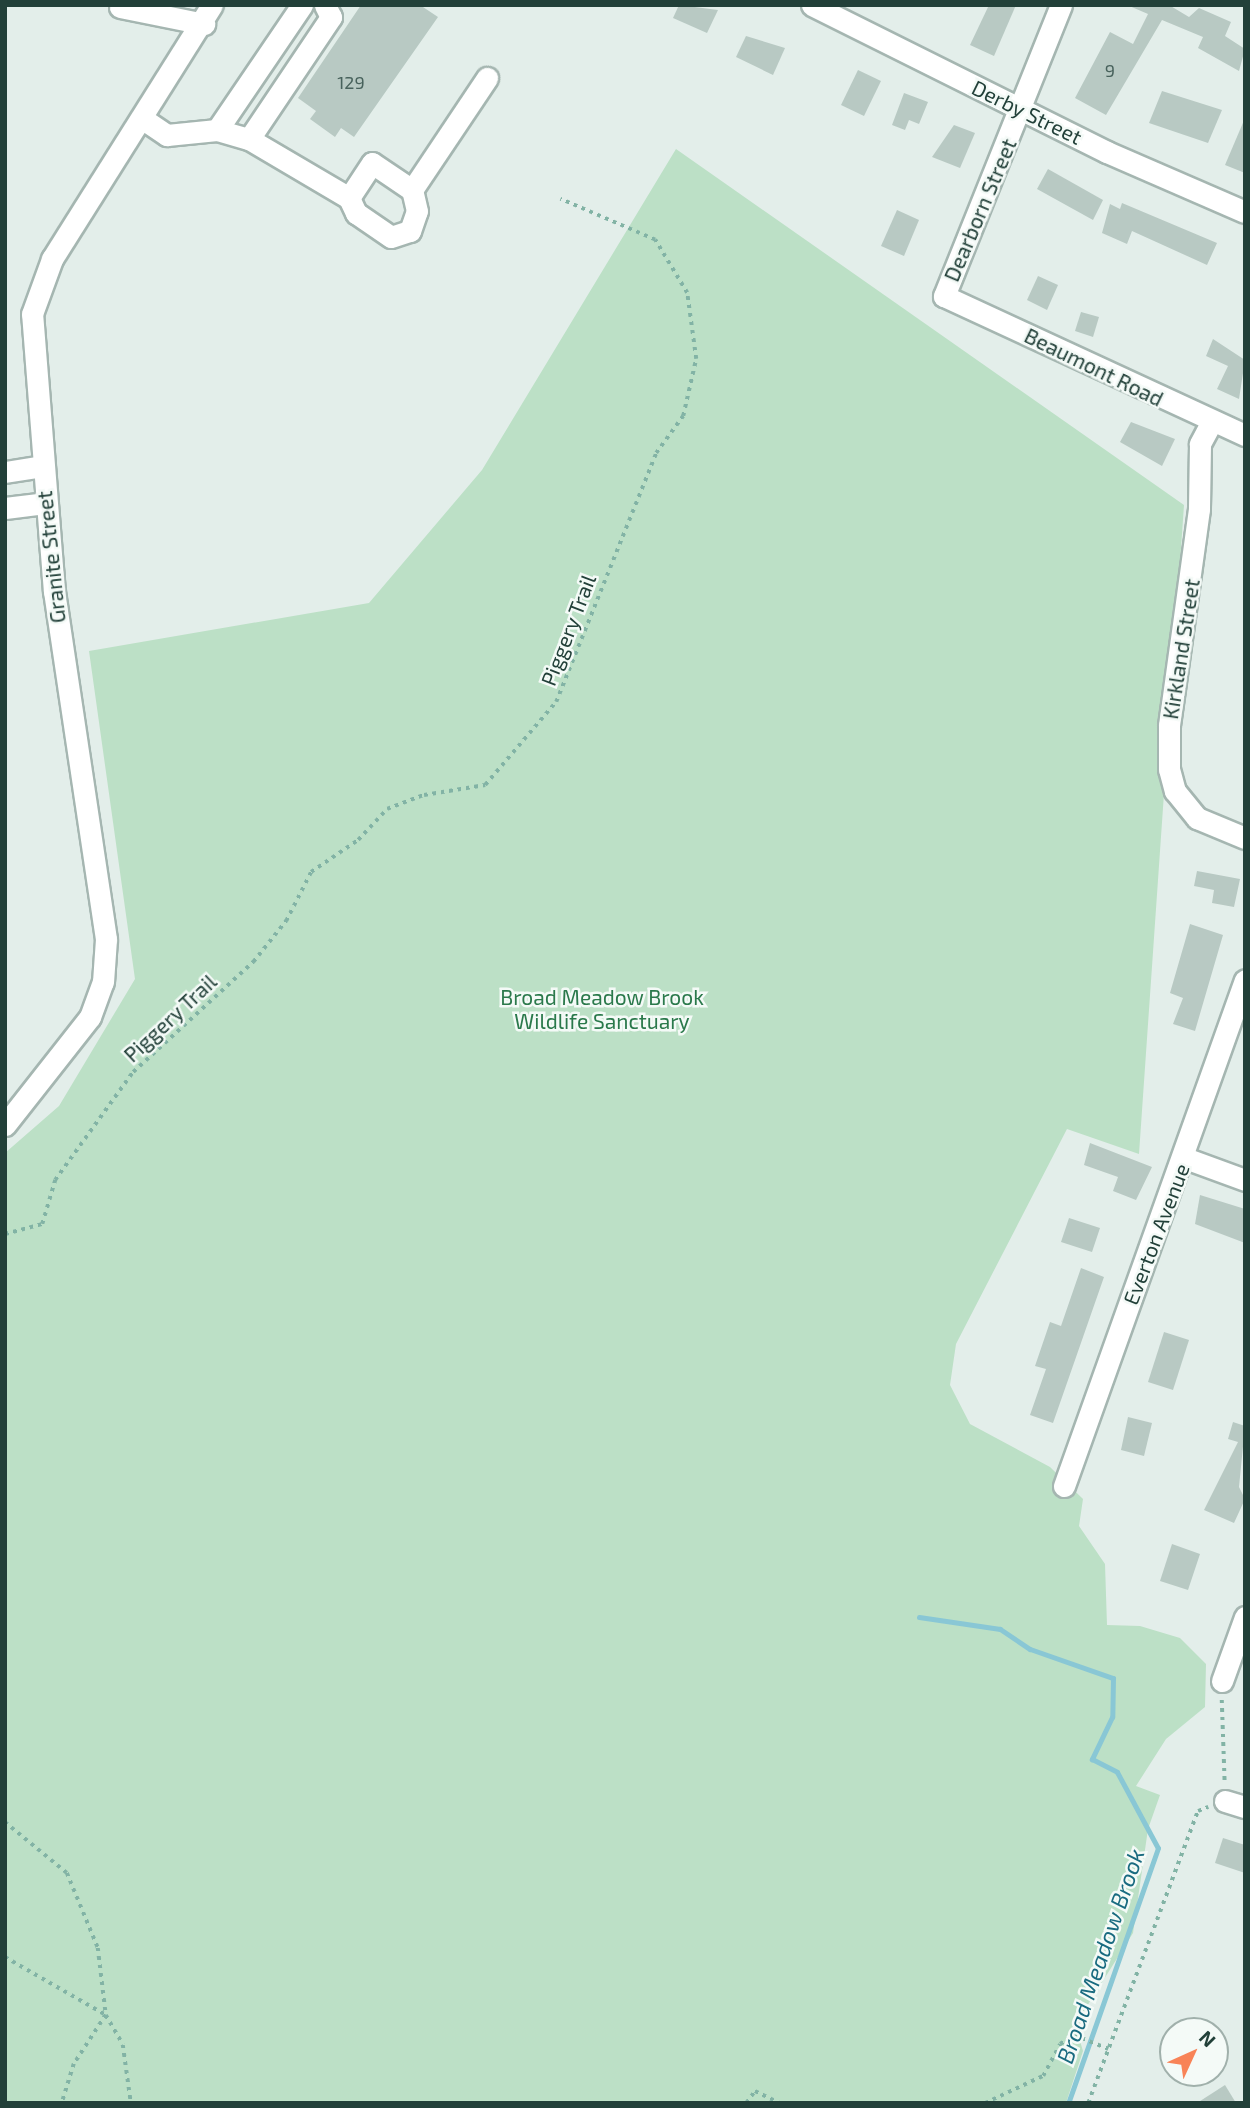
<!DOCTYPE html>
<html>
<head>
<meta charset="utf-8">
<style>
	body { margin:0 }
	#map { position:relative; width:1250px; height:2108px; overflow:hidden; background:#e3eeea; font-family:"Exo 2",sans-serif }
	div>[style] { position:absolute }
	.green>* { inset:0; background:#bce0c6 }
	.stream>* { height:5px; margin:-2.5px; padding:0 2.5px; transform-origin:2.5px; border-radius:2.5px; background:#89c7d5 }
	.building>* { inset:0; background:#b8c9c3 }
	.path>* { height:3.5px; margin-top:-1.75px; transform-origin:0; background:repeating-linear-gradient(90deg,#82b3a5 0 3.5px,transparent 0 8.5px) }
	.roads { filter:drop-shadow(2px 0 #a5b6b1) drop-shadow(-2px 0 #a5b6b1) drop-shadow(0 2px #a5b6b1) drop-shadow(0 -2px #a5b6b1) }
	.minor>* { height:21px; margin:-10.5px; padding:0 10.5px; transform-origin:10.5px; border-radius:10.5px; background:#fff }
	span { translate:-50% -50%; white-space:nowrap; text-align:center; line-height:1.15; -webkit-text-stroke:5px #f4faf7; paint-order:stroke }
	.number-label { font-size:18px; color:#48625c }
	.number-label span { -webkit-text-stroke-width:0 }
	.street-label { font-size:21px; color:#224039 }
	.park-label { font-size:21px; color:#2a794b }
	.water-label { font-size:23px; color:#196b80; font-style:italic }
	.frame { position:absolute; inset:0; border:7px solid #224039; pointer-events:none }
	.north { position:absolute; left:1159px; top:2017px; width:70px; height:70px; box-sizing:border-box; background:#f4faf7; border:2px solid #a0b0ab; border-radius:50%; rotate:45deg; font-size:19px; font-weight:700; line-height:28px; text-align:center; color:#224039 }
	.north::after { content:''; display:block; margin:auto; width:24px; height:32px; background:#f88357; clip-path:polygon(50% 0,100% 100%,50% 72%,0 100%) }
</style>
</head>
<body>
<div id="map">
	<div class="green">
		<i style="clip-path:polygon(676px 149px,1184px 505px,1139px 1154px,1067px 1129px,956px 1344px,950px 1385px,970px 1424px,1050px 1467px,1083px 1499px,1079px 1526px,1105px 1564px,1107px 1625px,1140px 1626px,1180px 1638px,1206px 1664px,1205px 1707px,1166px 1739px,1136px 1786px,1160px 1795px,1148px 1829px,1133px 1933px,1084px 2011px,1077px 2031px,1083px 2051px,1066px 2103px,5px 2103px,5px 1153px,59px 1106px,135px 979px,89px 651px,369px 603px,482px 470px)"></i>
	</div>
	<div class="stream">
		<i style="left:919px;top:1617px;width:82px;rotate:8.4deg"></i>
		<i style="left:1000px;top:1629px;width:36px;rotate:34deg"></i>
		<i style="left:1030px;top:1649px;width:88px;rotate:19.3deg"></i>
		<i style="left:1113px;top:1678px;width:39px;rotate:91deg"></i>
		<i style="left:1112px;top:1717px;width:47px;rotate:115.5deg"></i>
		<i style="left:1092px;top:1759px;width:28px;rotate:27deg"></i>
		<i style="left:1117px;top:1772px;width:86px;rotate:61.7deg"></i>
		<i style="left:1158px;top:1848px;width:270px;rotate:109.4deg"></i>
	</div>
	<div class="building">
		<i style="clip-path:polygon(361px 5px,420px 5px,438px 17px,354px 137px,341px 128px,335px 137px,310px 119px,316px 111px,298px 98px)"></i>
		<i style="clip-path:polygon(679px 5px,718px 10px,707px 33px,673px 18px)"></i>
		<i style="clip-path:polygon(989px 5px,1016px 5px,994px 56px,970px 45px)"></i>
		<i style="clip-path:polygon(1127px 5px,1169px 5px,1189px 17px,1199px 8px,1231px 22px,1225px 36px,1245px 49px,1239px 71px,1198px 48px,1203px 37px,1162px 20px,1106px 115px,1075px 98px,1110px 32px,1133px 44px,1148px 14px)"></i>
		<i style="clip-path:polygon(746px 36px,785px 48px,773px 75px,736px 57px)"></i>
		<i style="clip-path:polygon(858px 70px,881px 81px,864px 116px,841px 105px)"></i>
		<i style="clip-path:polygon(1162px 91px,1222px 110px,1208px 143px,1149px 123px)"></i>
		<i style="clip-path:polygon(904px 93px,928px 102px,919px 124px,909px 120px,905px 130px,892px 125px)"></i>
		<i style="clip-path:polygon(1245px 118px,1245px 173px,1225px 165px)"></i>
		<i style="clip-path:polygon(954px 125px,975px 133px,960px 168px,932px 157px)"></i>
		<i style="clip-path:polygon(1048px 169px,1103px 200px,1093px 220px,1037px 189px)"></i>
		<i style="clip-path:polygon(1122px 203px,1217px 243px,1207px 265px,1132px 231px,1127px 244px,1102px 233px,1110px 204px,1120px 209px)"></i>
		<i style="clip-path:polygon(897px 210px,919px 220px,904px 256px,881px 246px)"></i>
		<i style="clip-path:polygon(1038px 276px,1058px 285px,1047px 310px,1027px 300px)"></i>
		<i style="clip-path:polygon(1081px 312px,1099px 317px,1093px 337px,1075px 331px)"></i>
		<i style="clip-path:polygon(1213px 339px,1245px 360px,1239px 399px,1217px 389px,1228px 366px,1206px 356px)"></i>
		<i style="clip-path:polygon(1131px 422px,1175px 439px,1162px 466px,1120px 442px)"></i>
		<i style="clip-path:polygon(1197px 871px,1240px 879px,1234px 907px,1212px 903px,1214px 890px,1194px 886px)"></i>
		<i style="clip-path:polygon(1190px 924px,1223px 935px,1195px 1031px,1173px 1024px,1183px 998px,1170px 993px)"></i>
		<i style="clip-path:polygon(1090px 1143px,1152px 1167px,1136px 1200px,1113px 1191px,1118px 1177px,1084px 1165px)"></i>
		<i style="clip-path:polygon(1200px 1195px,1245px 1209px,1245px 1243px,1195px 1224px)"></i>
		<i style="clip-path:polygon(1069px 1218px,1100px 1228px,1092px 1252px,1061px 1242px)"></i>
		<i style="clip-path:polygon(1081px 1268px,1104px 1277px,1053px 1423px,1030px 1415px,1046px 1369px,1035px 1366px,1050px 1322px,1061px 1326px)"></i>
		<i style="clip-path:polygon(1164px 1332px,1189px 1340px,1173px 1390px,1148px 1382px)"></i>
		<i style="clip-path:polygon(1128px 1417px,1152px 1423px,1144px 1456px,1121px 1450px)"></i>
		<i style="clip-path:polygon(1233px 1422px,1245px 1426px,1239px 1487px,1245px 1499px,1234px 1523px,1204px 1510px,1238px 1442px,1228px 1439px)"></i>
		<i style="clip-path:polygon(1172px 1544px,1200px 1554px,1188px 1590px,1160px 1581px)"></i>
		<i style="clip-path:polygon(1223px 1838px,1245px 1845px,1245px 1873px,1215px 1863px)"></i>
		<i style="clip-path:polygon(1225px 2085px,1236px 2103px,1197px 2103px)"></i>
	</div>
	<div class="path">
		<i style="left:5px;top:1234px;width:38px;rotate:-15deg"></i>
		<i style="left:42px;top:1224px;width:46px;rotate:-73.5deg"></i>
		<i style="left:55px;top:1180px;width:133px;rotate:-54.2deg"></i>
		<i style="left:133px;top:1072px;width:163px;rotate:-42.5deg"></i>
		<i style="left:253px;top:962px;width:53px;rotate:-51.2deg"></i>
		<i style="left:286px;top:921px;width:55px;rotate:-63deg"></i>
		<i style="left:311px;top:872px;width:57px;rotate:-34.2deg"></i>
		<i style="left:358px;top:840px;width:42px;rotate:-46.9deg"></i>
		<i style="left:387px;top:809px;width:40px;rotate:-21deg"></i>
		<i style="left:424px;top:795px;width:62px;rotate:-9.3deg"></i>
		<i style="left:485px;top:785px;width:109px;rotate:-49.5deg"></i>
		<i style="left:556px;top:702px;width:268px;rotate:-68.1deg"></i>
		<i style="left:656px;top:453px;width:46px;rotate:-53.9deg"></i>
		<i style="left:683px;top:416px;width:58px;rotate:-77.2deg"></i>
		<i style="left:696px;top:359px;width:67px;rotate:-97.8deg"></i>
		<i style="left:687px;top:293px;width:62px;rotate:-121.1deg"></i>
		<i style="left:655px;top:240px;width:103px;rotate:-156.7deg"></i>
		<i style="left:1222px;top:1700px;width:84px;rotate:88deg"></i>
		<i style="left:5px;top:1822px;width:80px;rotate:39.4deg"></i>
		<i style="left:67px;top:1873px;width:81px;rotate:67.5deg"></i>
		<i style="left:98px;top:1948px;width:67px;rotate:83.2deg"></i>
		<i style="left:106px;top:2015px;width:59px;rotate:123.1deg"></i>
		<i style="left:74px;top:2064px;width:41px;rotate:107.1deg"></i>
		<i style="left:5px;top:1957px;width:116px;rotate:29.9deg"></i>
		<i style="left:106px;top:2015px;width:34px;rotate:60deg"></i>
		<i style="left:123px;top:2045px;width:59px;rotate:82.1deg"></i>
		<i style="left:746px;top:2103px;width:15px;rotate:-53deg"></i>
		<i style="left:755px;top:2091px;width:28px;rotate:26deg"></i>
		<i style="left:985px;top:2103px;width:64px;rotate:-25deg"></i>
		<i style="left:1043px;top:2076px;width:36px;rotate:-62deg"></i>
		<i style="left:1060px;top:2044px;width:17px;rotate:-33deg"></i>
		<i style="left:1074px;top:2035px;width:37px;rotate:22deg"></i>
		<i style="left:1088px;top:2103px;width:312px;rotate:-69.4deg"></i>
		<i style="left:1198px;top:1811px;width:11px;rotate:-22deg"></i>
	</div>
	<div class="roads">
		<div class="minor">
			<i style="left:812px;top:5px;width:330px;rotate:26.5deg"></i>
			<i style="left:1107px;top:152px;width:150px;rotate:23.5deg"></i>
			<i style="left:1061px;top:5px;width:314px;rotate:111.9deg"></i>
			<i style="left:944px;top:296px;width:332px;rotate:24.8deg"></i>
			<i style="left:120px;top:7px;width:86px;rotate:11.4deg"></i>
			<i style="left:143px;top:119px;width:29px;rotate:34deg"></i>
			<i style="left:167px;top:135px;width:50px;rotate:-5.7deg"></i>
			<i style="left:217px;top:130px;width:33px;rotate:16deg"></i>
			<i style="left:249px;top:139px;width:116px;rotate:30.5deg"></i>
			<i style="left:349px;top:198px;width:17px;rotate:65deg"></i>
			<i style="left:356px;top:213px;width:42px;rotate:34.4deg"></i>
			<i style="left:391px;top:237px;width:20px;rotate:-18deg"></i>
			<i style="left:410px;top:231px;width:21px;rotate:-71deg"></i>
			<i style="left:417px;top:211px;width:22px;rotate:-103deg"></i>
			<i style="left:412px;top:190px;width:48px;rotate:-146deg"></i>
			<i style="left:372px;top:163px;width:42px;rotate:123.3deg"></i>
			<i style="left:217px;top:130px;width:151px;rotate:-55.8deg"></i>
			<i style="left:249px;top:139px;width:147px;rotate:-56.1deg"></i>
			<i style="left:331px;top:17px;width:13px;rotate:-117deg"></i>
			<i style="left:412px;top:190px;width:135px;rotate:-56.2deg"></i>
			<i style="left:1211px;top:423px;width:24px;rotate:118deg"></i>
			<i style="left:1200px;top:444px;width:65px;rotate:90.9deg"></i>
			<i style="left:1199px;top:509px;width:218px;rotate:97.9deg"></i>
			<i style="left:1169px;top:725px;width:44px;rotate:90deg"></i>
			<i style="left:1169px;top:769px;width:23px;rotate:75deg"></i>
			<i style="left:1175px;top:791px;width:35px;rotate:51deg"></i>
			<i style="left:1197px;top:818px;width:52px;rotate:22.6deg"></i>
			<i style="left:5px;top:472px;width:36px;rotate:-9deg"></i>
			<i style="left:5px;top:508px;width:40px;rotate:-7.1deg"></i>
			<i style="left:5px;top:1125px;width:137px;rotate:-51.8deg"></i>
			<i style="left:90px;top:1017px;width:37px;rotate:-70deg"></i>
			<i style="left:103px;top:982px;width:43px;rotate:-86deg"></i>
			<i style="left:106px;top:939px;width:351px;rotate:-98.5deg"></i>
			<i style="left:54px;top:592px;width:279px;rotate:-94.5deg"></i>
			<i style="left:32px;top:314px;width:59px;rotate:-70deg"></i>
			<i style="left:52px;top:259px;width:300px;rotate:-57.8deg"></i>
			<i style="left:1185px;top:1158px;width:64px;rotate:20.1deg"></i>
			<i style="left:1064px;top:1486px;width:537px;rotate:-70.32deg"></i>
			<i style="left:1222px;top:1681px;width:68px;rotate:-70.2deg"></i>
			<i style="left:1225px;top:1801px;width:21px;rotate:17deg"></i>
		</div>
	</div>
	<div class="number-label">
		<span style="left:1110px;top:70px">9</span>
		<span style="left:351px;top:82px">129</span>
	</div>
	<div class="street-label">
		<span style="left:1027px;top:112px;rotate:26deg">Derby Street</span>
		<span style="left:980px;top:210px;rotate:-67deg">Dearborn Street</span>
		<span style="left:1094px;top:367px;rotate:26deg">Beaumont Road</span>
		<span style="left:51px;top:557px;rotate:-96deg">Granite Street</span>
		<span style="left:568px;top:630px;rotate:-69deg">Piggery Trail</span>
		<span style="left:1181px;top:649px;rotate:-81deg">Kirkland Street</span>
		<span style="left:170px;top:1018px;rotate:-43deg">Piggery Trail</span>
		<span style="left:1156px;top:1234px;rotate:-69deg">Everton Avenue</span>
	</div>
	<div class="park-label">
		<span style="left:602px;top:1009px">Broad Meadow Brook<br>Wildlife Sanctuary</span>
	</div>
	<div class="water-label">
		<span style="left:1100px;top:1956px;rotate:-71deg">Broad Meadow Brook</span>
	</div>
	<div class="frame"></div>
	<div class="north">N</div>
</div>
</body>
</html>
